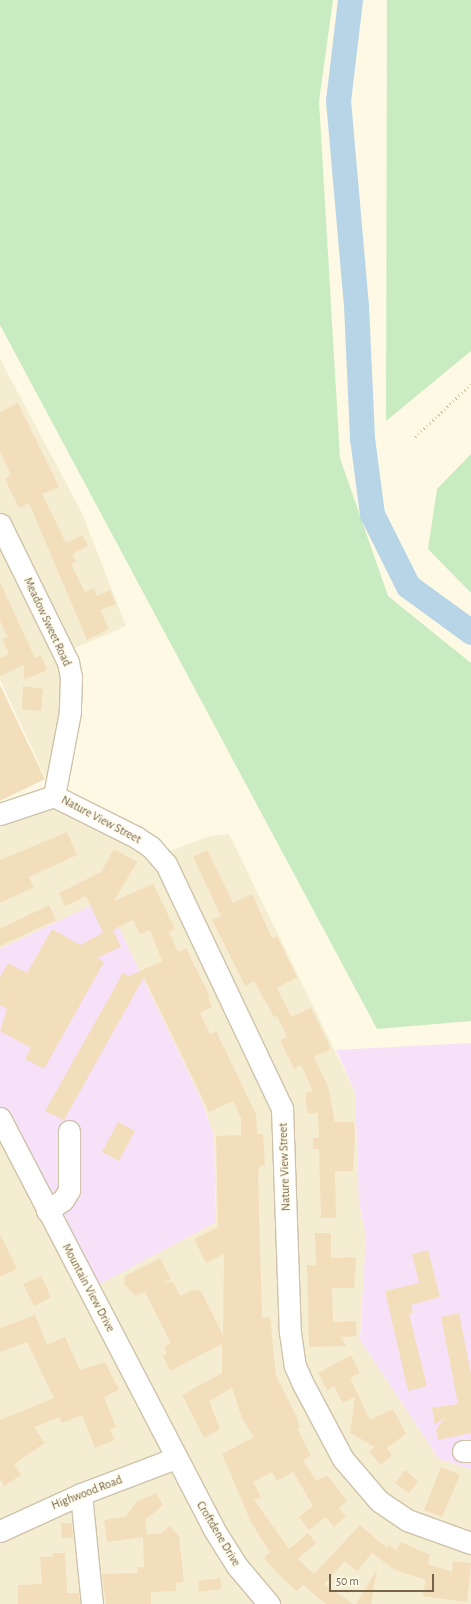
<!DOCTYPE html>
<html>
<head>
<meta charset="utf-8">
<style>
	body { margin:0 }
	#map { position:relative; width:471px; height:1604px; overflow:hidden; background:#fdf9e4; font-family:"Alegreya Sans",sans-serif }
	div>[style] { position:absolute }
	.residential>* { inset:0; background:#f5edd2 }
	.education>* { inset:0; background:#f6e1f9 }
	.green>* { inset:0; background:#c9ebc2 }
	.river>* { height:25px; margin:-12.5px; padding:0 12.5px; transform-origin:12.5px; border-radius:12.5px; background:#b8d5e7 }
	.building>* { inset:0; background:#f3debb }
	.path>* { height:2.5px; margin-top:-1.25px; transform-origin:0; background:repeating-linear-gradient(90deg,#d8c29e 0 1px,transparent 0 4px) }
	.roads { filter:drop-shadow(1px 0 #cfc2aa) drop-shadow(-1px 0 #cfc2aa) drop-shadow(0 1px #cfc2aa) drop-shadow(0 -1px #cfc2aa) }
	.minor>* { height:21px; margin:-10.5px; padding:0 10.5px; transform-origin:10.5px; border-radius:10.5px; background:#fff }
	span { translate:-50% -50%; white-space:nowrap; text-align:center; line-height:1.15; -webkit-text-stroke:3px #fffceb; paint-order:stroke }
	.street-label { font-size:12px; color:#766349 }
	.scale { position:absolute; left:329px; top:1574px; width:105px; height:18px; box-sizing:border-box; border:2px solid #766349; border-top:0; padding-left:5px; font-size:12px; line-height:14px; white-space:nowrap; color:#766349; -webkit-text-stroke:3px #fffceb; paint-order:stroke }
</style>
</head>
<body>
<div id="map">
	<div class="residential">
		<i style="clip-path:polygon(0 359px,82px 513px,126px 626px,64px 653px,54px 795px,160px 855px,210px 836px,229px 834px,355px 1092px,359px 1202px,366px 1237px,360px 1340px,439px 1459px,471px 1469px,471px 1604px,0 1604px,0 1119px,216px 1222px,214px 1136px,201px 1099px,105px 899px,0 949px,0 813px,54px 795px,0 680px)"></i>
	</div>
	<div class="education">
		<i style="clip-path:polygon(105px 899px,201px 1099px,214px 1136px,216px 1222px,89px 1290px,0 1119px,0 949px)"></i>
		<i style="clip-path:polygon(471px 1043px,471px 1469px,439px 1459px,360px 1340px,366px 1237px,359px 1202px,355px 1092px,336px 1050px)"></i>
	</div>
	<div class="green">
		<i style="clip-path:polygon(0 0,333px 0,319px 101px,340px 458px,388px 596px,471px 663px,471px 1021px,377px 1029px,0 325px)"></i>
		<i style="clip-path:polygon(387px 0,471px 0,471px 351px,386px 421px)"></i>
		<i style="clip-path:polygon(471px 454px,471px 593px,428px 549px,437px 489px)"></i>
	</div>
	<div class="river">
		<i style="left:350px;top:0;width:101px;rotate:96.8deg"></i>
		<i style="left:338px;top:100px;width:206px;rotate:85deg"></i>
		<i style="left:356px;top:305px;width:133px;rotate:87.4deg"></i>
		<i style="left:362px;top:438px;width:77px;rotate:82.5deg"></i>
		<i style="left:372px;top:514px;width:80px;rotate:63.4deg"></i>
		<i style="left:408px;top:586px;width:78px;rotate:36.1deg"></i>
	</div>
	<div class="building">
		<i style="clip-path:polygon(18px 403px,59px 487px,42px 494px,66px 543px,82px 535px,88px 546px,72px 554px,76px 562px,71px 564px,85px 592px,94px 588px,97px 596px,110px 590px,116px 604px,100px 610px,109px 629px,87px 640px,29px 503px,19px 508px,5px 479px,11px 475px,0 452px,0 412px)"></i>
		<i style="clip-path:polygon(0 582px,35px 658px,41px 655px,47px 670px,24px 680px,24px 665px,0 676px,0 658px,9px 654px,2px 639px,8px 637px,0 621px)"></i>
		<i style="clip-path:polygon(0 685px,45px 779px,0 801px)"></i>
		<i style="clip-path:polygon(23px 686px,43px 689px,41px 711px,22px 709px)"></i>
		<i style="clip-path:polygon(67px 832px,77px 855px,29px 877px,34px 887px,0 903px,0 860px)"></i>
		<i style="clip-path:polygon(114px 849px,137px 862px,114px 901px,153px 884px,175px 929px,169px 932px,178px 952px,186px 948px,210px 997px,208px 998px,212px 1007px,200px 1013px,210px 1034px,216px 1031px,256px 1114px,257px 1134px,263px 1134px,265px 1165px,259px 1166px,258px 1175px,262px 1318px,270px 1317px,276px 1376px,297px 1417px,300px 1427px,297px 1428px,311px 1456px,303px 1460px,316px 1481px,327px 1475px,347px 1501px,339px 1508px,346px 1517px,334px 1527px,326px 1517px,309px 1530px,299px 1517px,313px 1506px,293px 1472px,277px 1481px,272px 1472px,253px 1482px,261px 1497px,254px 1500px,289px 1549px,308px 1533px,316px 1543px,298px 1559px,314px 1574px,360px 1525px,387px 1548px,388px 1545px,396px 1550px,401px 1542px,430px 1555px,428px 1564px,452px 1572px,453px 1561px,471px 1563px,467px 1602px,422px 1596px,426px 1580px,395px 1570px,372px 1553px,357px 1571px,345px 1561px,324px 1584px,353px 1604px,326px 1604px,303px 1585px,297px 1591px,279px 1575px,264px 1558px,270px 1552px,251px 1522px,222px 1454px,254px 1437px,242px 1418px,232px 1388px,209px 1401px,220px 1429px,204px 1438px,182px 1395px,222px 1373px,222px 1344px,170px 1371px,163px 1356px,167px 1353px,164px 1347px,171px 1343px,145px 1292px,136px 1296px,124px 1285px,125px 1276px,160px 1258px,171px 1279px,164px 1283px,173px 1282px,180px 1296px,192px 1290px,201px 1291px,223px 1335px,224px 1254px,206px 1263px,194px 1239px,218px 1227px,216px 1136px,241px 1135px,241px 1118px,233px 1101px,209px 1112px,144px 977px,64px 1120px,45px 1111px,123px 973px,129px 976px,162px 961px,150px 930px,140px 934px,133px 920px,113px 930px,121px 947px,97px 958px,104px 962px,44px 1069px,25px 1059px,31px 1048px,0 1031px,7px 1009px,0 1005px,0 977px,8px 963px,27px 973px,52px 929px,80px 945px,103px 933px,86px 896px,65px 906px,59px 893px,101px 872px)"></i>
		<i style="clip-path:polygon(207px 850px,233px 903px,252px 894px,272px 938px,277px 936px,297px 977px,277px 988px,291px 1017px,311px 1008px,331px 1049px,314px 1057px,328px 1086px,335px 1122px,354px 1122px,355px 1137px,353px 1171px,335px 1171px,336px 1218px,321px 1218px,319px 1149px,313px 1149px,313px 1138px,319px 1138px,318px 1112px,308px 1114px,306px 1102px,306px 1093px,313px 1091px,301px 1065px,294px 1069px,280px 1040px,287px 1037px,277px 1016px,274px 1017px,254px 981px,245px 986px,212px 920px,221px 916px,193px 857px)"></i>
		<i style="clip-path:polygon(49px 905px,56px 920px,0 946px,0 929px)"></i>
		<i style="clip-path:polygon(118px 1122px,135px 1131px,119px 1161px,102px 1152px)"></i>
		<i style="clip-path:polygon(315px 1233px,331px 1233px,331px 1258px,356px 1257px,354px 1288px,332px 1288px,333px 1322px,356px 1321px,357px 1336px,341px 1337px,346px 1346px,309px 1347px,307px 1265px,316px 1265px)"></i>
		<i style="clip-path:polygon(0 1234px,17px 1269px,0 1277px)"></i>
		<i style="clip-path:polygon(428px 1250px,440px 1297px,411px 1305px,413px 1313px,409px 1314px,427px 1386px,408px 1391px,385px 1291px,419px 1283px,412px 1254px)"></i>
		<i style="clip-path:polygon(41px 1276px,51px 1297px,34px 1306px,23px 1284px)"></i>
		<i style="clip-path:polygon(459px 1313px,471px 1374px,471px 1433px,438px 1440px,436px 1430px,445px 1417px,435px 1425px,432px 1408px,458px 1404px,441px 1317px)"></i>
		<i style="clip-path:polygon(35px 1315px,47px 1345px,65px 1337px,80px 1370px,105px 1362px,119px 1390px,104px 1397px,116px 1427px,110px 1430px,115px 1440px,95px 1448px,82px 1415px,62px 1423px,60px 1417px,34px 1427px,45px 1443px,14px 1464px,21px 1475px,4px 1486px,0 1479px,0 1420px,54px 1398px,27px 1342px,0 1352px,0 1328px)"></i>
		<i style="clip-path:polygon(351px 1355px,360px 1373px,350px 1378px,370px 1420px,393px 1409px,406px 1434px,387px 1448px,392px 1456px,380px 1465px,369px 1451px,375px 1447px,350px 1433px,355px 1397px,343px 1403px,334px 1386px,327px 1390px,318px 1373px)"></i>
		<i style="clip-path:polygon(441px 1467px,460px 1475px,442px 1517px,424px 1510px)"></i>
		<i style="clip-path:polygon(405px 1470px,418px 1481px,409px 1493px,395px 1483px)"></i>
		<i style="clip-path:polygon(156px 1493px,163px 1505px,145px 1520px,147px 1535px,161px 1533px,170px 1526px,179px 1537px,184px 1582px,176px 1583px,176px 1591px,151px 1592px,151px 1604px,106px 1604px,102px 1574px,138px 1573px,137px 1567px,144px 1567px,143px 1537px,107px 1542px,104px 1520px,125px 1517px,137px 1501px)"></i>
		<i style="clip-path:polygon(61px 1523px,72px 1523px,73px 1538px,62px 1538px)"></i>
		<i style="clip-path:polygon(53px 1553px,65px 1553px,67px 1593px,79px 1593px,80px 1604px,18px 1604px,18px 1585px,42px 1584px,40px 1557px,53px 1557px)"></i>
		<i style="clip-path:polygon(377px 1569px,371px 1604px,356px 1604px)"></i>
		<i style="clip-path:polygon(220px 1578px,222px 1589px,199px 1592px,198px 1581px)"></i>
	</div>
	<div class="path">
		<i style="left:415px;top:437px;width:77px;rotate:-43.4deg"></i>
	</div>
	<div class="roads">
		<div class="minor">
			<i style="left:0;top:524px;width:154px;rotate:63.8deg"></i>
			<i style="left:68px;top:662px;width:15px;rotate:79deg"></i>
			<i style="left:71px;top:677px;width:35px;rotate:92deg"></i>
			<i style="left:70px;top:712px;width:86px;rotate:100.8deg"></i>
			<i style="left:0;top:814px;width:57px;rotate:-18.4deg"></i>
			<i style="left:54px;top:796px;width:92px;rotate:26.6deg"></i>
			<i style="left:136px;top:837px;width:18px;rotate:34deg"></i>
			<i style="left:151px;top:847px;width:23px;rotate:49deg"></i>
			<i style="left:166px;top:864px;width:270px;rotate:64.6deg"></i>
			<i style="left:282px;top:1108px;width:224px;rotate:88deg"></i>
			<i style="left:290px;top:1332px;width:34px;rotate:82deg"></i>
			<i style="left:295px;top:1366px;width:17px;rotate:66deg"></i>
			<i style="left:302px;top:1382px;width:87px;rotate:62deg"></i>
			<i style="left:343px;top:1459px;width:55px;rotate:49.4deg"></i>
			<i style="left:379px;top:1501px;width:34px;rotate:34deg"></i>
			<i style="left:407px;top:1520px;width:68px;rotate:19.8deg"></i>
			<i style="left:0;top:1118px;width:462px;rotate:62.5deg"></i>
			<i style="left:213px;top:1528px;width:45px;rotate:57.7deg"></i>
			<i style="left:237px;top:1566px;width:50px;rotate:49.9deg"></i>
			<i style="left:47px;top:1211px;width:19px;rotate:-35deg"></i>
			<i style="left:63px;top:1200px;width:12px;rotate:-59deg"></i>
			<i style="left:69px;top:1190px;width:59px;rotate:-90deg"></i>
			<i style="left:463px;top:1451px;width:8px"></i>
			<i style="left:81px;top:1494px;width:111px;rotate:84.3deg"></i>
			<i style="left:0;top:1531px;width:89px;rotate:-24.6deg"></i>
			<i style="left:81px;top:1494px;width:102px;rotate:-20.8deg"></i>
		</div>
	</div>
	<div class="street-label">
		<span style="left:47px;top:622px;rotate:65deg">Meadow Sweet Road</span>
		<span style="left:101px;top:820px;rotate:28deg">Nature View Street</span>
		<span style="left:285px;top:1167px;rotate:-92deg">Nature View Street</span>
		<span style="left:88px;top:1288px;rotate:62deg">Mountain View Drive</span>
		<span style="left:87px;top:1493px;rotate:-21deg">Highwood Road</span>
		<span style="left:218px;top:1534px;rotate:59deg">Croftdene Drive</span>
	</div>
	<div class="scale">50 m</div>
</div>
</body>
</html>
